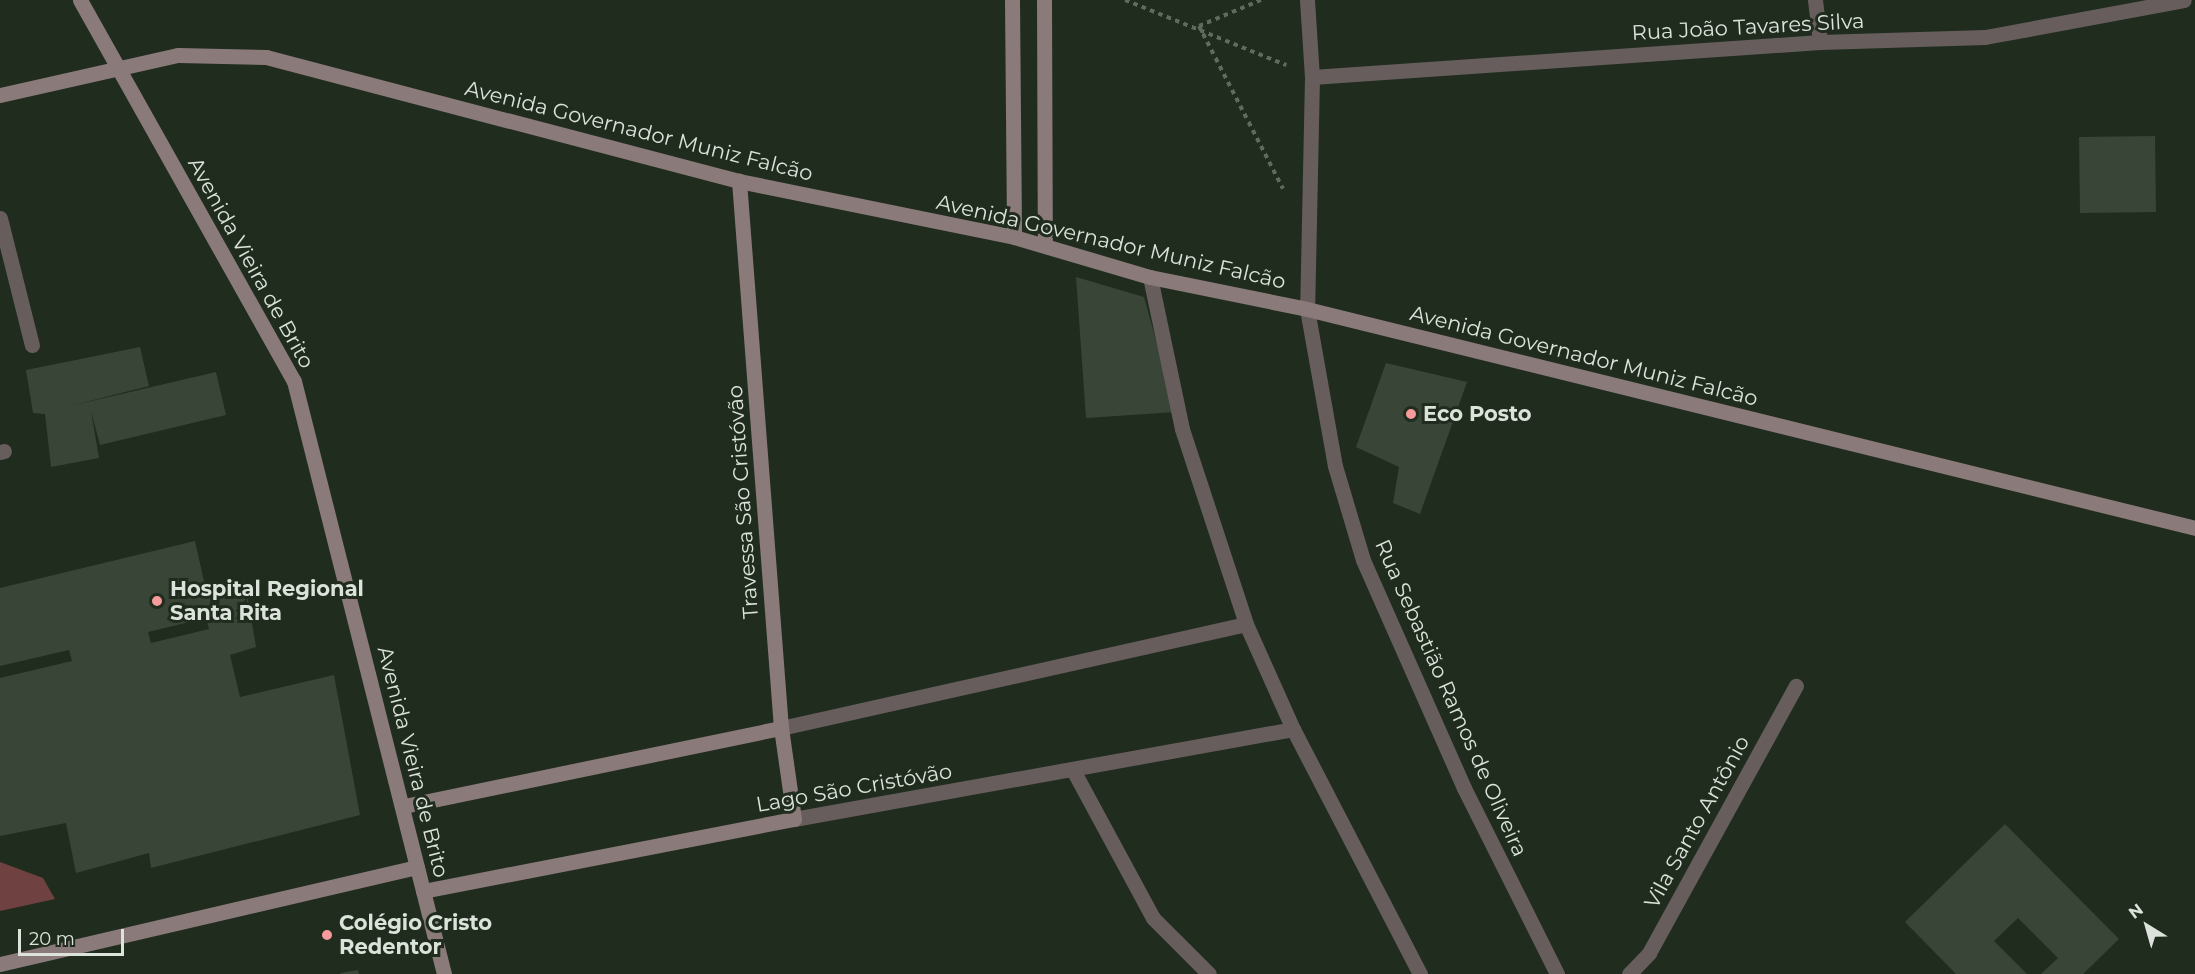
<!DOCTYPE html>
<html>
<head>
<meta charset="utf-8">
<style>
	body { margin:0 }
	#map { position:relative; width:2195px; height:974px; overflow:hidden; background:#202c1e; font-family:Montserrat,sans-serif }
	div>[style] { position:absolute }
	.green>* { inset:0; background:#704141 }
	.building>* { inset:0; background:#394537 }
	.path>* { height:4px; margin-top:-2px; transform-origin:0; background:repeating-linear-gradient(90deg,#606b5f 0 4.5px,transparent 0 9px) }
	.lane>* { height:15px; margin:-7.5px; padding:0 7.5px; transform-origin:7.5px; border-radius:7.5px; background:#675d5d }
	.street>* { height:15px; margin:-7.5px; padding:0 7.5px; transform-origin:7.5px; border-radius:7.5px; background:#675d5d }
	.secondary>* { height:15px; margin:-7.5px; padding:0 7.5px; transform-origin:7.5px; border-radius:7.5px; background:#8b7a7a }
	.dots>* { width:16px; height:16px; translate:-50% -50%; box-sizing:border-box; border:3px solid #202c1e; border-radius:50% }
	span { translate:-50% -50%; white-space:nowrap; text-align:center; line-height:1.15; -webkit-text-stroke:6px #202c1e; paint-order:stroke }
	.street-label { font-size:21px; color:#dbe3da }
	.poi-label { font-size:21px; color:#dbe3da; font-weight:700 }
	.left { translate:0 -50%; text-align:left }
	.north { position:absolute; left:2117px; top:896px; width:60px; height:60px; -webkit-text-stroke:4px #202c1e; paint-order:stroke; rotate:323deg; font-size:16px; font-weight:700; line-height:24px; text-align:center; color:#dbe3da }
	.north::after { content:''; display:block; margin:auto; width:21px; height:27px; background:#dbe3da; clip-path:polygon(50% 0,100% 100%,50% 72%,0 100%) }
	.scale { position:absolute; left:18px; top:929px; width:106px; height:27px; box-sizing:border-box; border:3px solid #dbe3da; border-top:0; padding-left:8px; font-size:18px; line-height:21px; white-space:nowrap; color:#dbe3da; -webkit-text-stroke:4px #202c1e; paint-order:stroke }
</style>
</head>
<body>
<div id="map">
	<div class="green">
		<i style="clip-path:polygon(0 862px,43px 878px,55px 899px,0 911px)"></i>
	</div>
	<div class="building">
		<i style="clip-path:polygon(2155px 136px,2156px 212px,2080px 213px,2079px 137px)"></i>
		<i style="clip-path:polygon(1076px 277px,1144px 297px,1176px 412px,1086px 418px)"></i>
		<i style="clip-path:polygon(140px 347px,149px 386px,70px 406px,216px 372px,226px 415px,100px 445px,91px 411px,99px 458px,51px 467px,45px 414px,33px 413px,26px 370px)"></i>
		<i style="clip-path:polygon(1386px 363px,1467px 382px,1420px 514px,1393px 503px,1399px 467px,1356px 447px)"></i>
		<i style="clip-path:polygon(evenodd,195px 541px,206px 590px,245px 581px,256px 647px,230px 655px,240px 697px,334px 675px,360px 815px,151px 868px,149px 853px,76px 873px,66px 823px,0 836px,0 678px,72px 661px,69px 650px,0 666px,0 588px,195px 541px,206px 618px,209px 629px,151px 643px,148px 632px,206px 618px)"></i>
		<i style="clip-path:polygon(2005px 824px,2119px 939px,2083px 974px,2041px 974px,2058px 958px,2018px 918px,1994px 941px,2027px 974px,1956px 974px,1905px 922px)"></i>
		<i style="clip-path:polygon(358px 970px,359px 974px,341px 974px,340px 973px)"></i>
	</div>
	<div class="path">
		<i style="left:1125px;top:0;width:174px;rotate:22deg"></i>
		<i style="left:1261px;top:0;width:67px;rotate:157.2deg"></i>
		<i style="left:1199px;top:26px;width:183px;rotate:62.7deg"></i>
	</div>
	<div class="lane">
		<i style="left:0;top:452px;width:4px;rotate:-14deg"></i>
	</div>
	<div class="street">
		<i style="left:1307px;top:0;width:77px;rotate:86.3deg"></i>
		<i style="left:1312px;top:77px;width:232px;rotate:91.2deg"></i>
		<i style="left:1307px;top:309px;width:159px;rotate:79.9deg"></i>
		<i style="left:1335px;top:466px;width:98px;rotate:73.4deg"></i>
		<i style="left:1363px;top:560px;width:249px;rotate:66.1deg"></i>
		<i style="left:1464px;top:788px;width:208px;rotate:63.4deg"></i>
		<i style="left:1815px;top:0;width:42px;rotate:83.2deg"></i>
		<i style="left:1312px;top:77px;width:509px;rotate:-3.94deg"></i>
		<i style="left:1820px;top:42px;width:165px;rotate:-1.7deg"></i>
		<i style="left:1985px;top:37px;width:202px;rotate:-10.5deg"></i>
		<i style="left:0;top:218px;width:131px;rotate:75.9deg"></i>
		<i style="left:1150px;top:277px;width:155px;rotate:78.1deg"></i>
		<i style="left:1182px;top:429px;width:205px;rotate:71.8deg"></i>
		<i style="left:1246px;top:624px;width:115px;rotate:65.9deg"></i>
		<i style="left:1293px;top:729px;width:276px;rotate:62.6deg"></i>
		<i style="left:781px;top:728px;width:476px;rotate:-12.6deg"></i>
		<i style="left:1073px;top:770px;width:168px;rotate:61.6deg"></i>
		<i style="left:1153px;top:918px;width:79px;rotate:45deg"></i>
		<i style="left:794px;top:819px;width:507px;rotate:-10.22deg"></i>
		<i style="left:1629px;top:974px;width:29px;rotate:-46deg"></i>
		<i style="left:1649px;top:953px;width:305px;rotate:-61.2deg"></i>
	</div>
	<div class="secondary">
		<i style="left:80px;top:0;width:437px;rotate:60.7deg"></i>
		<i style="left:294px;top:381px;width:612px;rotate:75.8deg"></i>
		<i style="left:1012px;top:0;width:237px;rotate:89.5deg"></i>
		<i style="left:1044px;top:0;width:244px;rotate:89.8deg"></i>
		<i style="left:0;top:95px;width:182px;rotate:-12.7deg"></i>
		<i style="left:178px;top:55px;width:88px;rotate:1.3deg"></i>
		<i style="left:266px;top:57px;width:489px;rotate:14.7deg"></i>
		<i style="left:739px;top:181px;width:281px;rotate:11.5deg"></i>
		<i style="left:1014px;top:237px;width:142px;rotate:16.4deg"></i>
		<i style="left:1150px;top:277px;width:160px;rotate:11.5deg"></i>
		<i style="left:1307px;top:309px;width:915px;rotate:13.85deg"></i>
		<i style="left:404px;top:806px;width:385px;rotate:-11.7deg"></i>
		<i style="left:423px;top:891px;width:378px;rotate:-11deg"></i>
		<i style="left:794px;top:819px;width:92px;rotate:-98.1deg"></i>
		<i style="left:781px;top:728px;width:549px;rotate:-94.39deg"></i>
		<i style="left:0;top:964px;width:428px;rotate:-13.1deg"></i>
	</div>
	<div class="dots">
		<i style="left:1411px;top:414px;background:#f59b9b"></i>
		<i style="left:157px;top:601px;background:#f59b9b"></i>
		<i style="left:327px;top:935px;background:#f59b9b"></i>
	</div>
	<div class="street-label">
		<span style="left:1748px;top:27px;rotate:-3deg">Rua João Tavares Silva</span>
		<span style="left:639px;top:131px;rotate:14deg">Avenida Governador Muniz Falcão</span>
		<span style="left:1111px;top:242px;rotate:13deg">Avenida Governador Muniz Falcão</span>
		<span style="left:251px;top:263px;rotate:61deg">Avenida Vieira de Brito</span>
		<span style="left:1584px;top:356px;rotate:14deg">Avenida Governador Muniz Falcão</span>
		<span style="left:743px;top:502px;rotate:-94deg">Travessa São Cristóvão</span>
		<span style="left:1451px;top:698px;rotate:66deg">Rua Sebastião Ramos de Oliveira</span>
		<span style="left:413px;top:762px;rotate:76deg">Avenida Vieira de Brito</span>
		<span style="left:854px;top:788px;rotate:-10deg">Lago São Cristóvão</span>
		<span style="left:1697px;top:822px;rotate:-61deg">Vila Santo Antônio</span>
	</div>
	<div class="poi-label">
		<span class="left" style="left:1423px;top:414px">Eco Posto</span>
		<span class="left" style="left:170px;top:601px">Hospital Regional<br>Santa Rita</span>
		<span class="left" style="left:339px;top:935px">Colégio Cristo<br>Redentor</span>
	</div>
	<div class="north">N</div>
	<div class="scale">20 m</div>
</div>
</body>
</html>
